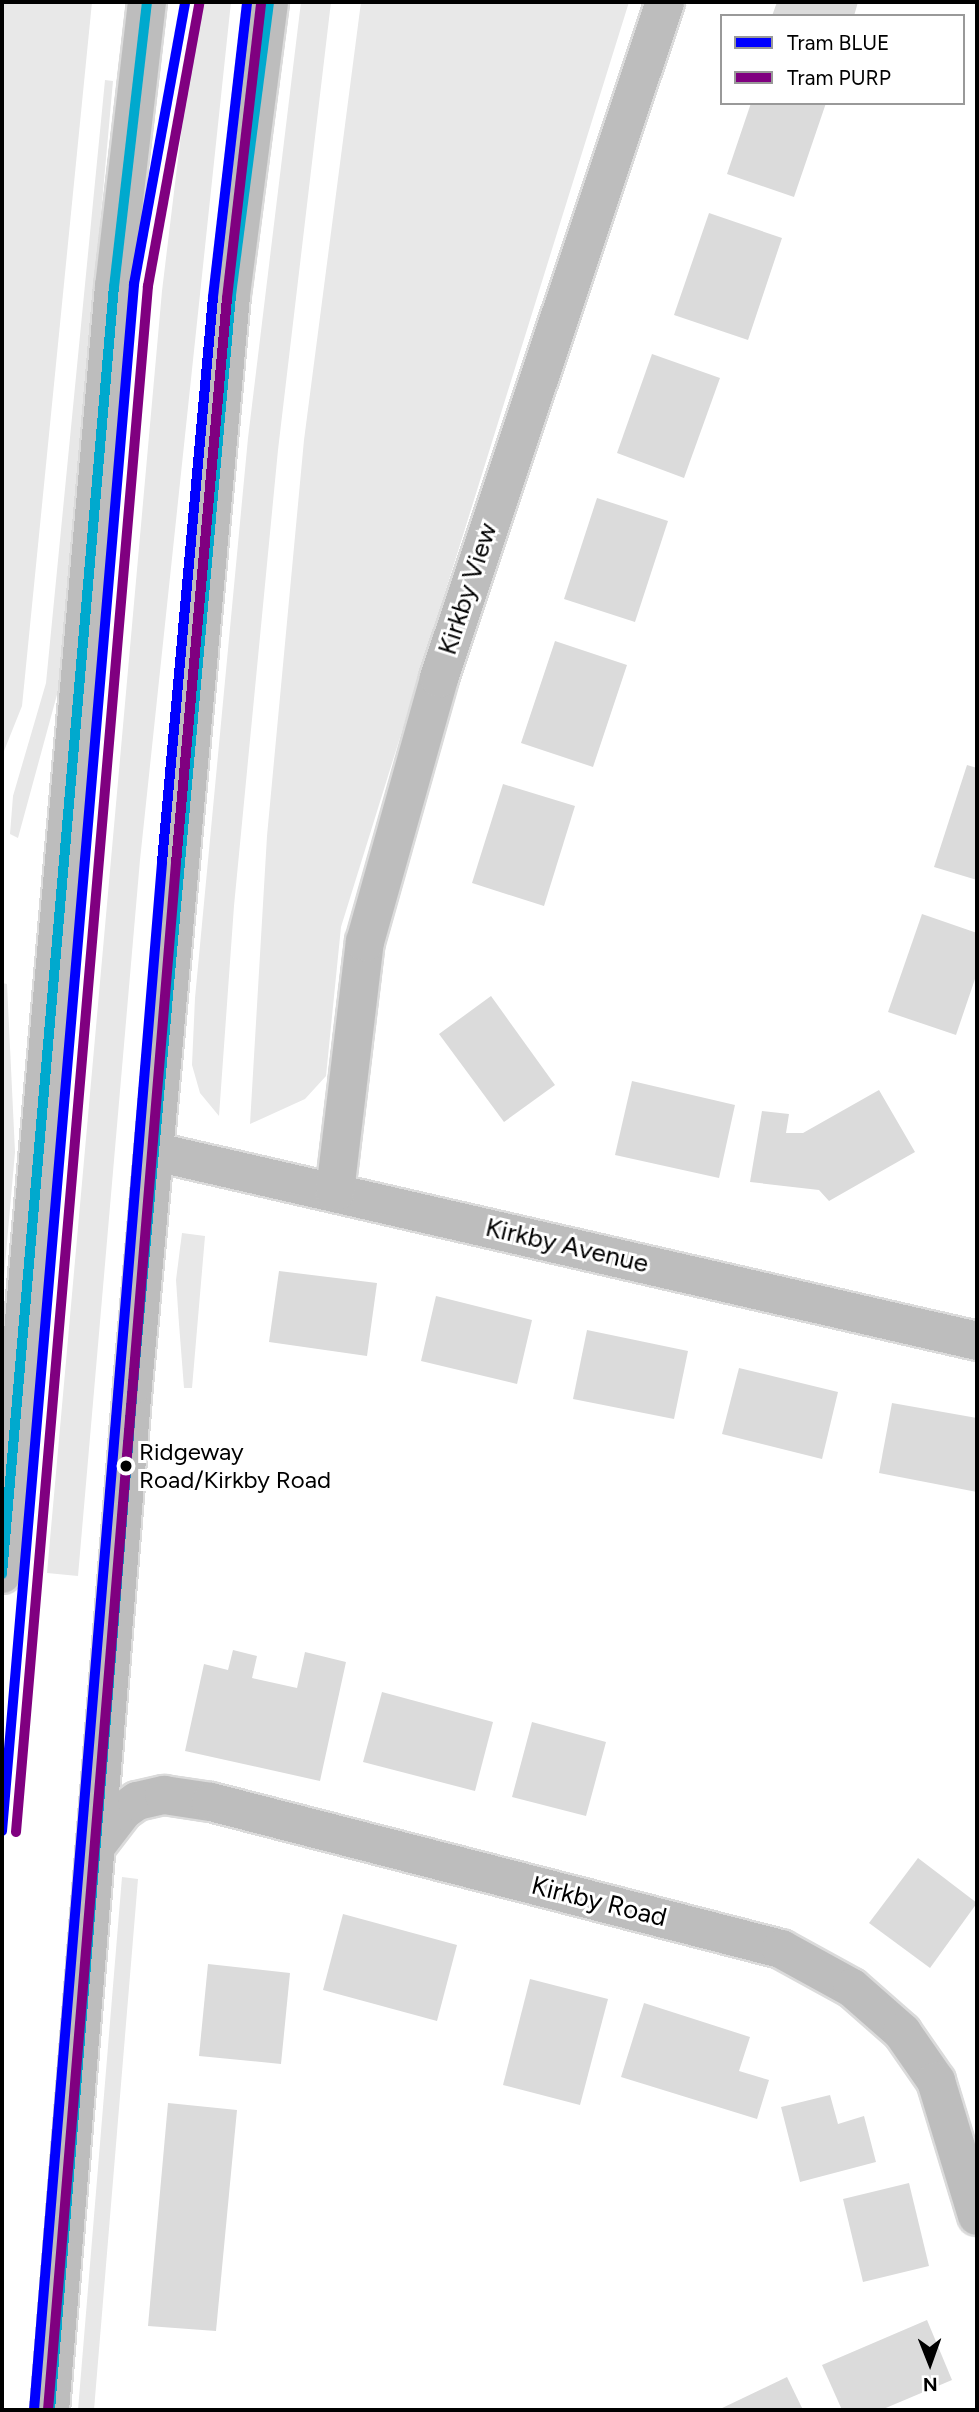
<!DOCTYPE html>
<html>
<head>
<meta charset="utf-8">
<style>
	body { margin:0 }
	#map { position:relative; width:979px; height:2412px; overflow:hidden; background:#fff; font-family:Figtree,sans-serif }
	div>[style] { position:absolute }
	.green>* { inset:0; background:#e8e8e8 }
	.building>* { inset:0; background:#dbdbdb }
	.roads { filter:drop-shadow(2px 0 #dbdbdb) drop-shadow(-2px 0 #dbdbdb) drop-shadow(0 2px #dbdbdb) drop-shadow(0 -2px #dbdbdb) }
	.minor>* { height:38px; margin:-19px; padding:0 19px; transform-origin:19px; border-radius:19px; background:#bdbdbd }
	.highway>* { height:38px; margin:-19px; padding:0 19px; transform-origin:19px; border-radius:19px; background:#bdbdbd }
	.bus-1>* { height:10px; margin:-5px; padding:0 5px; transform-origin:5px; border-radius:5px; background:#00a9ce }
	.tram-1>* { height:10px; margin:-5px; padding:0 5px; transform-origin:5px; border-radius:5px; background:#00f }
	.tram-2>* { height:10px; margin:-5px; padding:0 5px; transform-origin:5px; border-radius:5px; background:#800080 }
	.dots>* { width:19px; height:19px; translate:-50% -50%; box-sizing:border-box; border:4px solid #fff; border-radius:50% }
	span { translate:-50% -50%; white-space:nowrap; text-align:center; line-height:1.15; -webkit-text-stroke:6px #fff; paint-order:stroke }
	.bus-label { font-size:24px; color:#000 }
	.left { translate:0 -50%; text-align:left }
	.street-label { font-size:26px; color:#000 }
	.frame { position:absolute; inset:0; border:4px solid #000; pointer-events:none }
	.legend { position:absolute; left:720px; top:14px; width:245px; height:91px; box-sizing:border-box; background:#fff; border:2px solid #999; margin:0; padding:9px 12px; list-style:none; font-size:21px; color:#000 }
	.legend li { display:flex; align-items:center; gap:14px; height:35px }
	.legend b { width:35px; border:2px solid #999 }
	.north { position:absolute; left:895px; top:2328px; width:70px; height:70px; -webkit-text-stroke:5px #fff; paint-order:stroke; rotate:179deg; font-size:19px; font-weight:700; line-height:28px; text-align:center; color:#000 }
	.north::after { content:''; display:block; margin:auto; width:24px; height:32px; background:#000; clip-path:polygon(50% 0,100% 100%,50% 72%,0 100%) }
</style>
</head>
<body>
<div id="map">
	<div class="green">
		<i style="clip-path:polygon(2px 2px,92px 2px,22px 706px,2px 756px)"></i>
		<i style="clip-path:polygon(197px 2px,231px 2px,140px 860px,78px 1576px,47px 1573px,162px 291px)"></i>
		<i style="clip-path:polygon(301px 2px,331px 2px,278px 450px,234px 906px,219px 1116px,200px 1093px,192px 1065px,195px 998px,248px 438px)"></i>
		<i style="clip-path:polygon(361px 2px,629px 2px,341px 927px,326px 1076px,305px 1099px,250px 1124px,267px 836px,304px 440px)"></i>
		<i style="clip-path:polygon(105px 80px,113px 81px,58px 691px,18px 838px,10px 834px,13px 796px,46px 683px)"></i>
		<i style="clip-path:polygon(2px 983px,7px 984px,15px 1152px,2px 1299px)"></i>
		<i style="clip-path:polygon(182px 1233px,205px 1236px,192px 1388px,184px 1388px,179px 1324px,176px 1280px)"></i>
		<i style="clip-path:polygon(122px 1877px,138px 1879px,94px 2410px,78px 2410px)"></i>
	</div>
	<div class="building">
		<i style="clip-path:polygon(777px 2px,858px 2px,854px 16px,772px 16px)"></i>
		<i style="clip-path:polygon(751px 103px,826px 103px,794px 197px,727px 174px)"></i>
		<i style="clip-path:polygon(709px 213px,782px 238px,748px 340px,674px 315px)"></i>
		<i style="clip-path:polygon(652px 354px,720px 378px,684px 478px,617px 453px)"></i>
		<i style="clip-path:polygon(597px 498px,668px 521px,635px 622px,564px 599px)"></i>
		<i style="clip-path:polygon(555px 641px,627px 665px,593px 767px,521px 743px)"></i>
		<i style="clip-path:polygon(967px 765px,977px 768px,977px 880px,934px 867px)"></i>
		<i style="clip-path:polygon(503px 784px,575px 806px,544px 906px,472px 883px)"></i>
		<i style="clip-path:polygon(922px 914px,977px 933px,977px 973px,956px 1035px,888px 1012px)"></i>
		<i style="clip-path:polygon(491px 996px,555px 1085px,504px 1122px,439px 1034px)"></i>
		<i style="clip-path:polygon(632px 1081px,735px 1105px,719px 1178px,615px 1155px)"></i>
		<i style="clip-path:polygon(879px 1090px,915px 1152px,829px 1201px,819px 1190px,750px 1182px,762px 1111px,789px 1114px,786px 1133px,803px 1133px)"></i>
		<i style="clip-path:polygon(279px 1271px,377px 1283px,367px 1356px,269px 1342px)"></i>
		<i style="clip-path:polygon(436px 1296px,532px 1320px,517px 1384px,421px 1361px)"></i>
		<i style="clip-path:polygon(587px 1330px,688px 1351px,674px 1419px,573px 1399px)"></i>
		<i style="clip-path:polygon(739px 1368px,838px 1392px,822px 1459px,722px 1434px)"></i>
		<i style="clip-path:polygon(892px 1403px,977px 1418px,977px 1492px,879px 1473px)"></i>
		<i style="clip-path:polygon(233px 1650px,257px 1656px,252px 1678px,297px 1688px,305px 1652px,346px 1662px,320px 1781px,185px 1751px,204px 1664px,228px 1670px)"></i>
		<i style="clip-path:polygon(382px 1692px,493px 1722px,475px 1791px,363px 1762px)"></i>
		<i style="clip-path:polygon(532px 1722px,606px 1742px,586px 1816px,512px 1797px)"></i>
		<i style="clip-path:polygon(918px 1858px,977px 1903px,930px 1968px,869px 1923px)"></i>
		<i style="clip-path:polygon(343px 1914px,457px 1945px,437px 2021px,323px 1990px)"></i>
		<i style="clip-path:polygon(208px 1964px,290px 1973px,281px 2064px,199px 2056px)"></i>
		<i style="clip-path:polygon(530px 1979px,608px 1999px,580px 2105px,503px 2085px)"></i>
		<i style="clip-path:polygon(644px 2003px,750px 2037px,739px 2071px,769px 2080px,757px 2119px,621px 2077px)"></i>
		<i style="clip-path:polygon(830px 2095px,838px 2124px,864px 2116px,876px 2162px,800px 2182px,781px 2107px)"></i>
		<i style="clip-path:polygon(168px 2103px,237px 2110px,216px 2331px,148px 2326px)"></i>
		<i style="clip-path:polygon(909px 2183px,929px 2266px,863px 2282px,843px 2199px)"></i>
		<i style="clip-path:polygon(927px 2320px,952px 2380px,881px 2410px,842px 2410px,822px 2365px)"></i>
		<i style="clip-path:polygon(787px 2377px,803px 2410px,718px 2410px)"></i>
	</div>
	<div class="roads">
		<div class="minor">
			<i style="left:156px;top:1152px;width:842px;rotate:12.96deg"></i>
			<i style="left:335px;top:1192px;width:252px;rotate:-83.2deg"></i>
			<i style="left:365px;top:942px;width:274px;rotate:-74.3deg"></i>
			<i style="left:439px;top:678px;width:713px;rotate:-71.51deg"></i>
			<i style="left:97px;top:1845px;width:43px;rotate:-52.6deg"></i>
			<i style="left:123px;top:1811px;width:17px;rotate:-36deg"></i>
			<i style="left:137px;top:1801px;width:28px;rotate:-13deg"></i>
			<i style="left:164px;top:1795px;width:48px;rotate:8.5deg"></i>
			<i style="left:211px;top:1802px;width:589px;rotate:14.46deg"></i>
			<i style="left:781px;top:1949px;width:81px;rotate:28.8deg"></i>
			<i style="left:852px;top:1988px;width:67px;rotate:41.3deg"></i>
			<i style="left:902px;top:2032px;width:60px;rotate:55.2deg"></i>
			<i style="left:936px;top:2081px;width:141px;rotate:73.1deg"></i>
		</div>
		<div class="highway">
			<i style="left:2px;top:1574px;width:1292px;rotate:-85.03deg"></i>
			<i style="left:114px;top:287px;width:287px;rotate:-83.4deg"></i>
			<i style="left:50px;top:2410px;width:1028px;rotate:-85.37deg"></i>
			<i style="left:133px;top:1385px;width:1094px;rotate:-84.86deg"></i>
			<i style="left:231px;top:295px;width:295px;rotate:-82.6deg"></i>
		</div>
	</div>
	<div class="bus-1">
		<i style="left:2px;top:1574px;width:1292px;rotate:-85.03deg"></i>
		<i style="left:114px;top:287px;width:287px;rotate:-83.4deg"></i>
		<i style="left:50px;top:2410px;width:1028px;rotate:-85.37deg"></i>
		<i style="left:133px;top:1385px;width:1094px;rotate:-84.86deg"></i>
		<i style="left:231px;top:295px;width:295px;rotate:-82.6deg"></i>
	</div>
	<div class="tram-1">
		<i style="left:2px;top:1831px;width:1553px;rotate:-85.12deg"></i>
		<i style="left:134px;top:284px;width:287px;rotate:-79.7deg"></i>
		<i style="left:34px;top:2410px;width:1553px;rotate:-85.27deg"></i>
		<i style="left:162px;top:862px;width:567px;rotate:-84.84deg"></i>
		<i style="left:213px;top:297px;width:297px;rotate:-83.4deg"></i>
	</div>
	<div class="tram-2">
		<i style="left:16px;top:1832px;width:1552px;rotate:-85.12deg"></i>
		<i style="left:148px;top:286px;width:287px;rotate:-79.7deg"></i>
		<i style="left:48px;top:2410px;width:1552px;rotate:-85.27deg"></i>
		<i style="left:176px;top:863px;width:567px;rotate:-84.84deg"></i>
		<i style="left:227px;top:298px;width:296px;rotate:-83.4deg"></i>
	</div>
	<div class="dots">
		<i style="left:126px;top:1466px;background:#000"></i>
	</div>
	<div class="bus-label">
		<span class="left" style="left:139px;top:1466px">Ridgeway<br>Road/Kirkby Road</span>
	</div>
	<div class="street-label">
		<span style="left:468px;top:589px;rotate:-72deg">Kirkby View</span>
		<span style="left:567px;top:1246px;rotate:13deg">Kirkby Avenue</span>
		<span style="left:599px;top:1902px;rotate:14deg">Kirkby Road</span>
	</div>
	<div class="frame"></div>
	<ul class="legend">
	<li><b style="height:9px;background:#00f"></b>Tram BLUE</li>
	<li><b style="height:9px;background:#800080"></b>Tram PURP</li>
	</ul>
	<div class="north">N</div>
</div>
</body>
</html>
